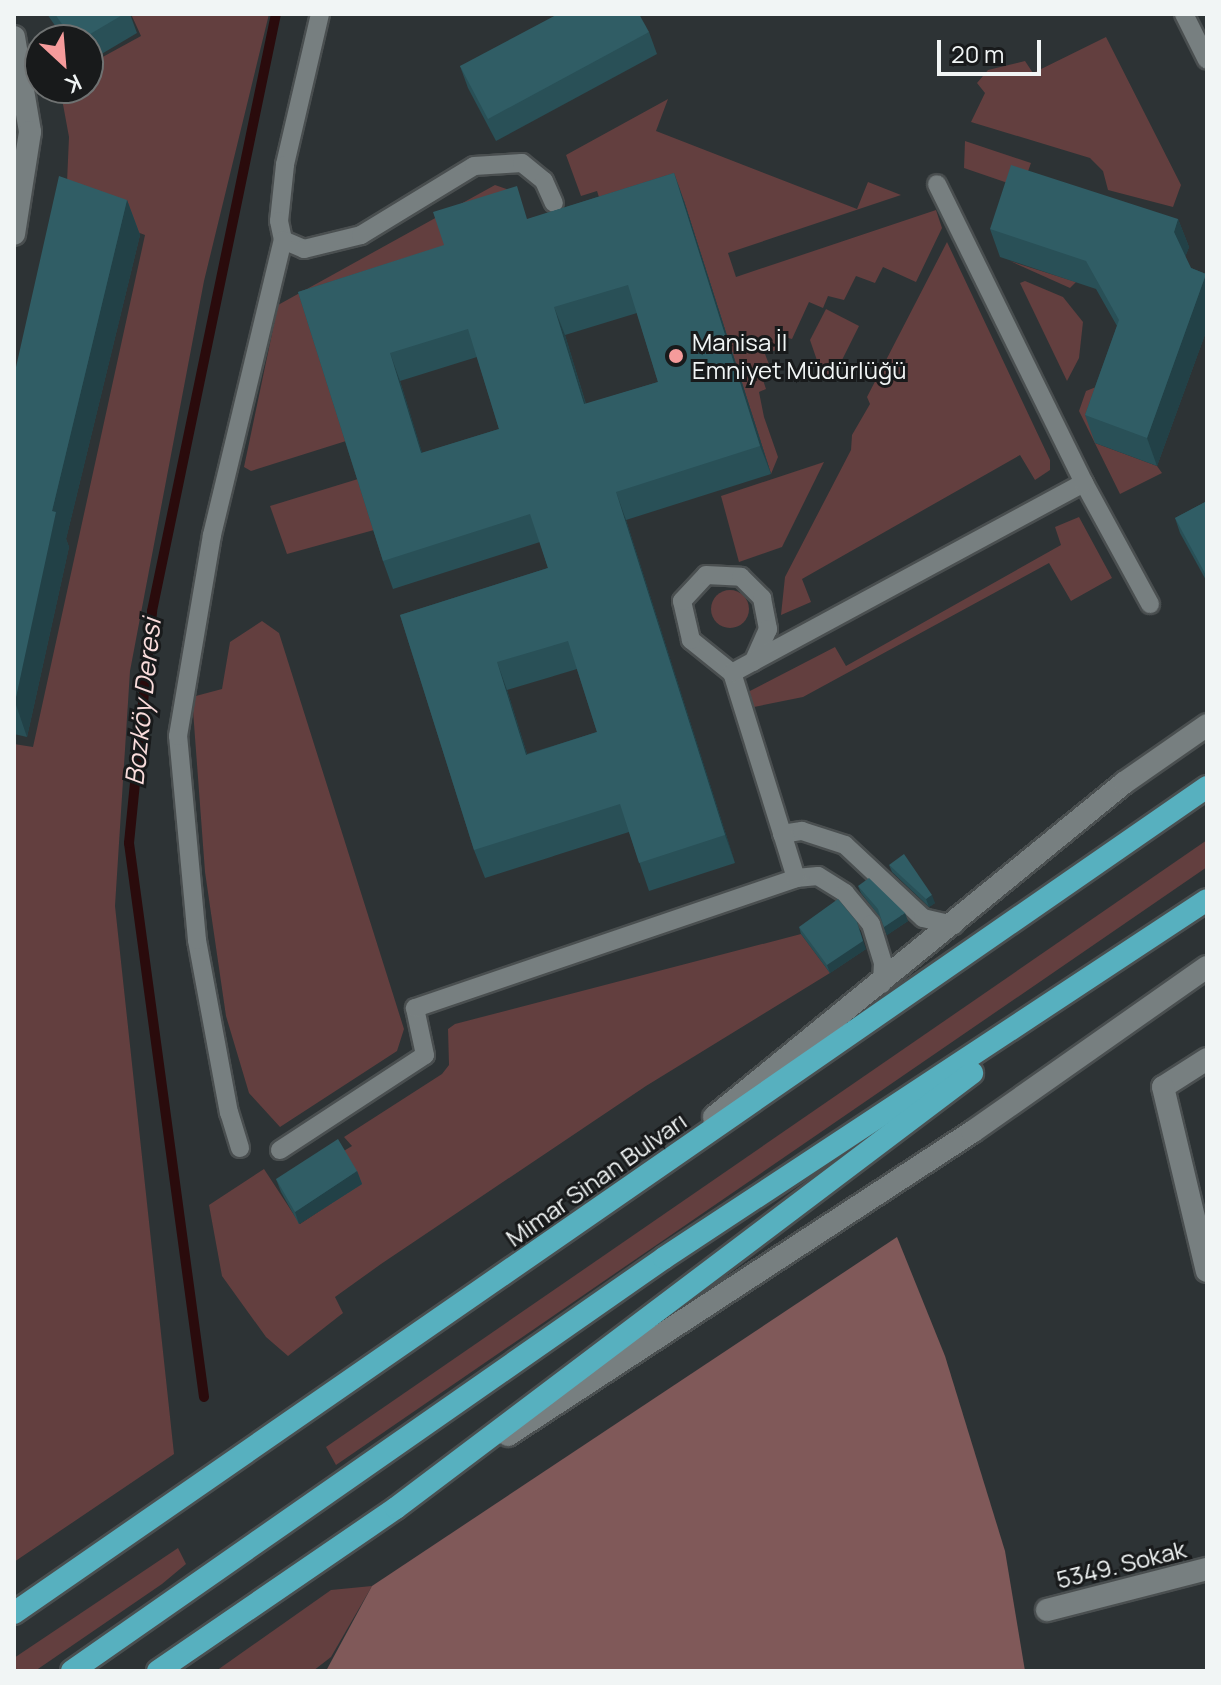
<!DOCTYPE html>
<html>
<head>
<meta charset="utf-8">
<style>
	body { margin:0 }
	#map { position:relative; width:1221px; height:1685px; overflow:hidden; background:#2d3335; font-family:Manrope,sans-serif }
	div>[style] { position:absolute }
	.green>* { inset:0; background:#633f3f }
	.round { border-radius:50% }
	.forest>* { inset:0; background:#805959 }
	.stream>* { height:10px; margin:-5px; padding:0 5px; transform-origin:5px; border-radius:5px; background:#2a0b0c }
	.roads { filter:drop-shadow(2px 0 #4a4f50) drop-shadow(-2px 0 #4a4f50) drop-shadow(0 2px #4a4f50) drop-shadow(0 -2px #4a4f50) }
	.service>* { height:18px; margin:-9px; padding:0 9px; transform-origin:9px; border-radius:9px; background:#777f80 }
	.minor>* { height:22px; margin:-11px; padding:0 11px; transform-origin:11px; border-radius:11px; background:#777f80 }
	.secondary>* { height:22px; margin:-11px; padding:0 11px; transform-origin:11px; border-radius:11px; background:#777f80 }
	.trunk>* { height:22px; margin:-11px; padding:0 11px; transform-origin:11px; border-radius:11px; background:#57b0bf }
	.wall>* { inset:0; background:#295057 }
	.shaded-wall>* { inset:0; background:#224147 }
	.building>* { inset:0; background:#305d65 }
	.dots>* { width:22px; height:22px; translate:-50% -50%; box-sizing:border-box; border:4px solid #181a1b; border-radius:50% }
	span { translate:-50% -50%; white-space:nowrap; text-align:center; line-height:1.15; -webkit-text-stroke:6px #181a1b; paint-order:stroke }
	.poi-label { font-size:24px; color:#f1f5f5 }
	.left { translate:0 -50%; text-align:left }
	.street-label { font-size:24px; color:#f1f5f5 }
	.water-label { font-size:26px; color:#f9dcdb; font-style:italic }
	.frame { position:absolute; inset:0; border:16px solid #f1f5f5; pointer-events:none }
	.north { position:absolute; left:24px; top:24px; width:80px; height:80px; box-sizing:border-box; background:#181a1b; border:2px solid #6f7272; border-radius:50%; rotate:154deg; font-size:22px; font-weight:700; line-height:32px; text-align:center; color:#f1f5f5 }
	.north::after { content:''; display:block; margin:auto; width:28px; height:36px; background:#f59b9b; clip-path:polygon(50% 0,100% 100%,50% 72%,0 100%) }
	.scale { position:absolute; left:937px; top:40px; width:104px; height:36px; box-sizing:border-box; border:4px solid #f1f5f5; border-top:0; padding-left:10px; font-size:24px; line-height:28px; white-space:nowrap; color:#f1f5f5; -webkit-text-stroke:6px #181a1b; paint-order:stroke }
</style>
</head>
<body>
<div id="map">
	<div class="green">
		<i style="clip-path:polygon(131px 14px,269px 14px,204px 281px,130px 671px,115px 906px,174px 1454px,14px 1562px,14px 744px,33px 747px,145px 235px,66px 205px,69px 137px,60px 88px,88px 88px,88px 65px,141px 36px)"></i>
		<i style="clip-path:polygon(1106px 37px,1181px 185px,1173px 207px,1108px 190px,1103px 171px,1090px 158px,971px 122px,985px 93px,977px 83px,988px 70px,1025px 61px,1033px 73px)"></i>
		<i style="clip-path:polygon(668px 99px,656px 131px,857px 209px,868px 182px,901px 195px,728px 253px,736px 277px,936px 210px,942px 228px,916px 282px,883px 267px,875px 283px,856px 276px,844px 300px,828px 296px,823px 308px,809px 302px,792px 339px,777px 335px,779px 349px,765px 354px,770px 367px,760px 371px,766px 389px,759px 392px,764px 417px,778px 457px,771px 474px,684px 201px,608px 225px,597px 191px,581px 196px,566px 155px)"></i>
		<i style="clip-path:polygon(965px 141px,1031px 163px,1022px 188px,964px 168px)"></i>
		<i style="clip-path:polygon(495px 185px,515px 192px,454px 273px,346px 441px,251px 471px,244px 467px,278px 305px)"></i>
		<i style="clip-path:polygon(947px 242px,1050px 460px,1050px 470px,1035px 480px,1020px 455px,802px 579px,811px 602px,781px 615px,785px 577px,851px 450px,852px 435px,870px 404px,867px 397px)"></i>
		<i style="clip-path:polygon(1010px 261px,1076px 282px,1070px 288px)"></i>
		<i style="clip-path:polygon(1025px 281px,1063px 297px,1083px 322px,1079px 358px,1067px 381px,1020px 283px)"></i>
		<i style="clip-path:polygon(826px 309px,859px 326px,832px 380px,822px 375px,810px 340px)"></i>
		<i style="clip-path:polygon(1101px 385px,1095px 443px,1157px 466px,1162px 473px,1120px 494px,1079px 411px,1086px 391px)"></i>
		<i style="clip-path:polygon(824px 462px,782px 547px,739px 562px,721px 496px)"></i>
		<i style="clip-path:polygon(358px 479px,374px 530px,287px 554px,270px 506px)"></i>
		<i style="clip-path:polygon(1079px 517px,1112px 578px,1071px 601px,1049px 563px,803px 697px,754px 707px,748px 692px,835px 647px,846px 666px,1061px 545px,1055px 527px)"></i>
		<i class="round" style="left:711px;top:590px;width:38px;height:38px"></i>
		<i style="clip-path:polygon(262px 621px,279px 633px,404px 1029px,397px 1051px,280px 1127px,249px 1093px,226px 1016px,205px 872px,192px 697px,222px 689px,230px 642px)"></i>
		<i style="clip-path:polygon(1207px 840px,1207px 867px,336px 1465px,326px 1447px)"></i>
		<i style="clip-path:polygon(801px 934px,830px 973px,646px 1086px,381px 1264px,335px 1297px,343px 1313px,288px 1356px,266px 1337px,222px 1276px,209px 1205px,264px 1169px,300px 1224px,361px 1184px,342px 1152px,352px 1146px,344px 1137px,442px 1074px,449px 1065px,448px 1029px,455px 1024px)"></i>
		<i style="clip-path:polygon(178px 1548px,186px 1564px,162px 1584px,35px 1671px,14px 1671px,14px 1658px)"></i>
		<i style="clip-path:polygon(372px 1586px,331px 1657px,313px 1671px,216px 1671px,331px 1590px)"></i>
	</div>
	<div class="forest">
		<i style="clip-path:polygon(897px 1237px,945px 1356px,1005px 1551px,1025px 1671px,326px 1671px,372px 1586px)"></i>
	</div>
	<div class="stream">
		<i style="left:204px;top:1397px;width:559px;rotate:-97.71deg"></i>
		<i style="left:129px;top:843px;width:233px;rotate:-84.3deg"></i>
		<i style="left:152px;top:611px;width:610px;rotate:-78.27deg"></i>
	</div>
	<div class="roads">
		<div class="service">
			<i style="left:320px;top:14px;width:155px;rotate:103.1deg"></i>
			<i style="left:285px;top:165px;width:56px;rotate:96.1deg"></i>
			<i style="left:279px;top:221px;width:19px;rotate:78deg"></i>
			<i style="left:283px;top:240px;width:23px;rotate:23deg"></i>
			<i style="left:304px;top:249px;width:59px;rotate:-13.8deg"></i>
			<i style="left:361px;top:235px;width:132px;rotate:-31.4deg"></i>
			<i style="left:474px;top:166px;width:48px;rotate:-3.6deg"></i>
			<i style="left:522px;top:163px;width:28px;rotate:39deg"></i>
			<i style="left:544px;top:181px;width:24px;rotate:66deg"></i>
			<i style="left:1184px;top:14px;width:51px;rotate:63.4deg"></i>
			<i style="left:1084px;top:483px;width:138px;rotate:61.4deg"></i>
			<i style="left:732px;top:673px;width:53px;rotate:-141.2deg"></i>
			<i style="left:691px;top:640px;width:40px;rotate:-103deg"></i>
			<i style="left:682px;top:601px;width:35px;rotate:-47deg"></i>
			<i style="left:706px;top:575px;width:35px;rotate:3deg"></i>
			<i style="left:741px;top:577px;width:30px;rotate:45deg"></i>
			<i style="left:762px;top:598px;width:32px;rotate:79deg"></i>
			<i style="left:768px;top:629px;width:36px;rotate:114deg"></i>
			<i style="left:782px;top:834px;width:20px;rotate:-9deg"></i>
			<i style="left:802px;top:831px;width:45px;rotate:18deg"></i>
			<i style="left:845px;top:845px;width:107px;rotate:43.1deg"></i>
			<i style="left:923px;top:918px;width:32px;rotate:13deg"></i>
			<i style="left:796px;top:878px;width:22px;rotate:-5deg"></i>
			<i style="left:818px;top:876px;width:32px;rotate:32deg"></i>
			<i style="left:845px;top:893px;width:40px;rotate:50deg"></i>
			<i style="left:871px;top:924px;width:41px;rotate:72.9deg"></i>
			<i style="left:883px;top:963px;width:21px;rotate:93deg"></i>
			<i style="left:240px;top:1148px;width:37px;rotate:-107deg"></i>
			<i style="left:229px;top:1113px;width:176px;rotate:-100.5deg"></i>
			<i style="left:197px;top:940px;width:205px;rotate:-95.3deg"></i>
			<i style="left:178px;top:736px;width:204px;rotate:-80.4deg"></i>
			<i style="left:212px;top:535px;width:303px;rotate:-76.5deg"></i>
			<i style="left:280px;top:1150px;width:173px;rotate:-33.2deg"></i>
			<i style="left:425px;top:1055px;width:48px;rotate:-102deg"></i>
			<i style="left:415px;top:1008px;width:403px;rotate:-18.8deg"></i>
			<i style="left:796px;top:878px;width:215px;rotate:-107.3deg"></i>
			<i style="left:732px;top:673px;width:400px;rotate:-28.4deg"></i>
			<i style="left:1084px;top:483px;width:333px;rotate:-116.2deg"></i>
		</div>
		<div class="minor">
			<i style="left:14px;top:37px;width:96px;rotate:80.4deg"></i>
			<i style="left:30px;top:132px;width:103px;rotate:98.9deg"></i>
			<i style="left:1207px;top:1059px;width:52px;rotate:147.5deg"></i>
			<i style="left:1163px;top:1087px;width:189px;rotate:76.6deg"></i>
			<i style="left:1047px;top:1610px;width:165px;rotate:-14.4deg"></i>
		</div>
		<div class="secondary">
			<i style="left:714px;top:1117px;width:529px;rotate:-39.17deg"></i>
			<i style="left:1124px;top:783px;width:101px;rotate:-34.9deg"></i>
			<i style="left:508px;top:1435px;width:554px;rotate:-33.15deg"></i>
			<i style="left:972px;top:1132px;width:287px;rotate:-35.1deg"></i>
		</div>
		<div class="trunk">
			<i style="left:14px;top:1613px;width:1451px;rotate:-34.7deg"></i>
			<i style="left:72px;top:1671px;width:722px;rotate:-34.9deg"></i>
			<i style="left:664px;top:1258px;width:650px;rotate:-33.4deg"></i>
			<i style="left:158px;top:1671px;width:288px;rotate:-34.4deg"></i>
			<i style="left:396px;top:1508px;width:722px;rotate:-37.06deg"></i>
		</div>
	</div>
	<div class="wall">
		<i style="clip-path:polygon(47px 14px,130px 14px,137px 33px,88px 62px,88px 40px,65px 40px)"></i>
		<i style="clip-path:polygon(649px 32px,657px 54px,496px 141px,468px 88px,460px 66px)"></i>
		<i style="clip-path:polygon(evenodd,674px 173px,684px 201px,771px 474px,626px 520px,735px 863px,649px 891px,629px 832px,485px 878px,474px 850px,400px 615px,548px 568px,540px 542px,393px 589px,383px 561px,298px 292px,674px 173px,637px 313px,658px 382px,586px 404px,565px 335px,637px 313px,674px 173px,477px 357px,499px 429px,422px 453px,400px 381px,477px 357px,674px 173px,577px 669px,597px 732px,527px 754px,507px 690px,577px 669px)"></i>
		<i style="clip-path:polygon(127px 200px,140px 235px,66px 539px,69px 547px,27px 737px,14px 734px,14px 376px)"></i>
		<i style="clip-path:polygon(1178px 219px,1189px 247px,1185px 257px,1191px 268px,1206px 274px,1207px 275px,1207px 329px,1157px 466px,1095px 443px,1085px 415px,1117px 326px,1096px 289px,1000px 257px,990px 229px)"></i>
		<i style="clip-path:polygon(1207px 501px,1207px 582px,1180px 533px,1175px 518px)"></i>
		<i style="clip-path:polygon(889px 865px,935px 903px,929px 907px,892px 872px)"></i>
		<i style="clip-path:polygon(858px 886px,908px 921px,887px 935px,880px 917px,861px 893px)"></i>
		<i style="clip-path:polygon(799px 927px,866px 949px,830px 973px,801px 934px)"></i>
		<i style="clip-path:polygon(357px 1171px,362px 1184px,299px 1224px,281px 1192px,276px 1179px)"></i>
	</div>
	<div class="shaded-wall">
		<i style="clip-path:polygon(674px 173px,684px 201px,771px 474px,760px 446px)"></i>
		<i style="clip-path:polygon(127px 200px,140px 235px,66px 539px,69px 547px,27px 737px,15px 702px,52px 511px)"></i>
		<i style="clip-path:polygon(1178px 219px,1189px 247px,1184px 260px,1174px 232px)"></i>
		<i style="clip-path:polygon(1206px 274px,1207px 329px,1157px 466px,1147px 438px)"></i>
		<i style="clip-path:polygon(554px 307px,565px 335px,594px 432px,584px 404px)"></i>
		<i style="clip-path:polygon(390px 353px,400px 381px,431px 481px,421px 453px)"></i>
		<i style="clip-path:polygon(616px 492px,626px 520px,735px 863px,725px 835px)"></i>
		<i style="clip-path:polygon(497px 662px,507px 690px,536px 783px,526px 755px)"></i>
		<i style="clip-path:polygon(932px 895px,935px 903px,929px 907px,926px 899px)"></i>
		<i style="clip-path:polygon(905px 913px,908px 921px,887px 935px,884px 927px)"></i>
		<i style="clip-path:polygon(857px 922px,866px 949px,830px 973px,827px 965px)"></i>
		<i style="clip-path:polygon(357px 1171px,362px 1184px,299px 1224px,295px 1212px)"></i>
	</div>
	<div class="building">
		<i style="clip-path:polygon(55px 14px,124px 14px,80px 40px,73px 40px)"></i>
		<i style="clip-path:polygon(558px 14px,639px 14px,649px 32px,488px 119px,460px 66px)"></i>
		<i style="clip-path:polygon(1011px 165px,1178px 219px,1174px 232px,1191px 268px,1206px 274px,1147px 438px,1085px 415px,1119px 320px,1086px 261px,990px 229px)"></i>
		<i style="clip-path:polygon(evenodd,674px 173px,760px 446px,616px 492px,725px 835px,639px 863px,620px 804px,474px 850px,400px 615px,548px 568px,530px 514px,383px 561px,298px 292px,444px 245px,433px 212px,517px 186px,527px 219px,674px 173px,628px 285px,658px 382px,584px 404px,554px 307px,628px 285px,674px 173px,468px 329px,499px 429px,421px 453px,390px 353px,468px 329px,674px 173px,568px 641px,597px 732px,526px 755px,497px 662px,568px 641px)"></i>
		<i style="clip-path:polygon(59px 176px,127px 200px,52px 511px,56px 512px,15px 702px,14px 376px)"></i>
		<i style="clip-path:polygon(1207px 501px,1207px 577px,1175px 518px)"></i>
		<i style="clip-path:polygon(904px 854px,932px 895px,926px 899px,889px 865px)"></i>
		<i style="clip-path:polygon(869px 878px,905px 913px,884px 927px,878px 909px,858px 886px)"></i>
		<i style="clip-path:polygon(838px 899px,857px 922px,863px 941px,827px 965px,799px 927px)"></i>
		<i style="clip-path:polygon(338px 1139px,357px 1171px,295px 1212px,276px 1179px)"></i>
	</div>
	<div class="dots">
		<i style="left:676px;top:356px;background:#f59b9b"></i>
	</div>
	<div class="poi-label">
		<span class="left" style="left:692px;top:356px">Manisa İl<br>Emniyet Müdürlüğü</span>
	</div>
	<div class="street-label">
		<span style="left:596px;top:1179px;rotate:-35deg">Mimar Sinan Bulvarı</span>
		<span style="left:1121px;top:1564px;rotate:-14deg">5349. Sokak</span>
	</div>
	<div class="water-label">
		<span style="left:143px;top:702px;rotate:-84deg">Bozköy Deresi</span>
	</div>
	<div class="frame"></div>
	<div class="north">K</div>
	<div class="scale">20 m</div>
</div>
</body>
</html>
